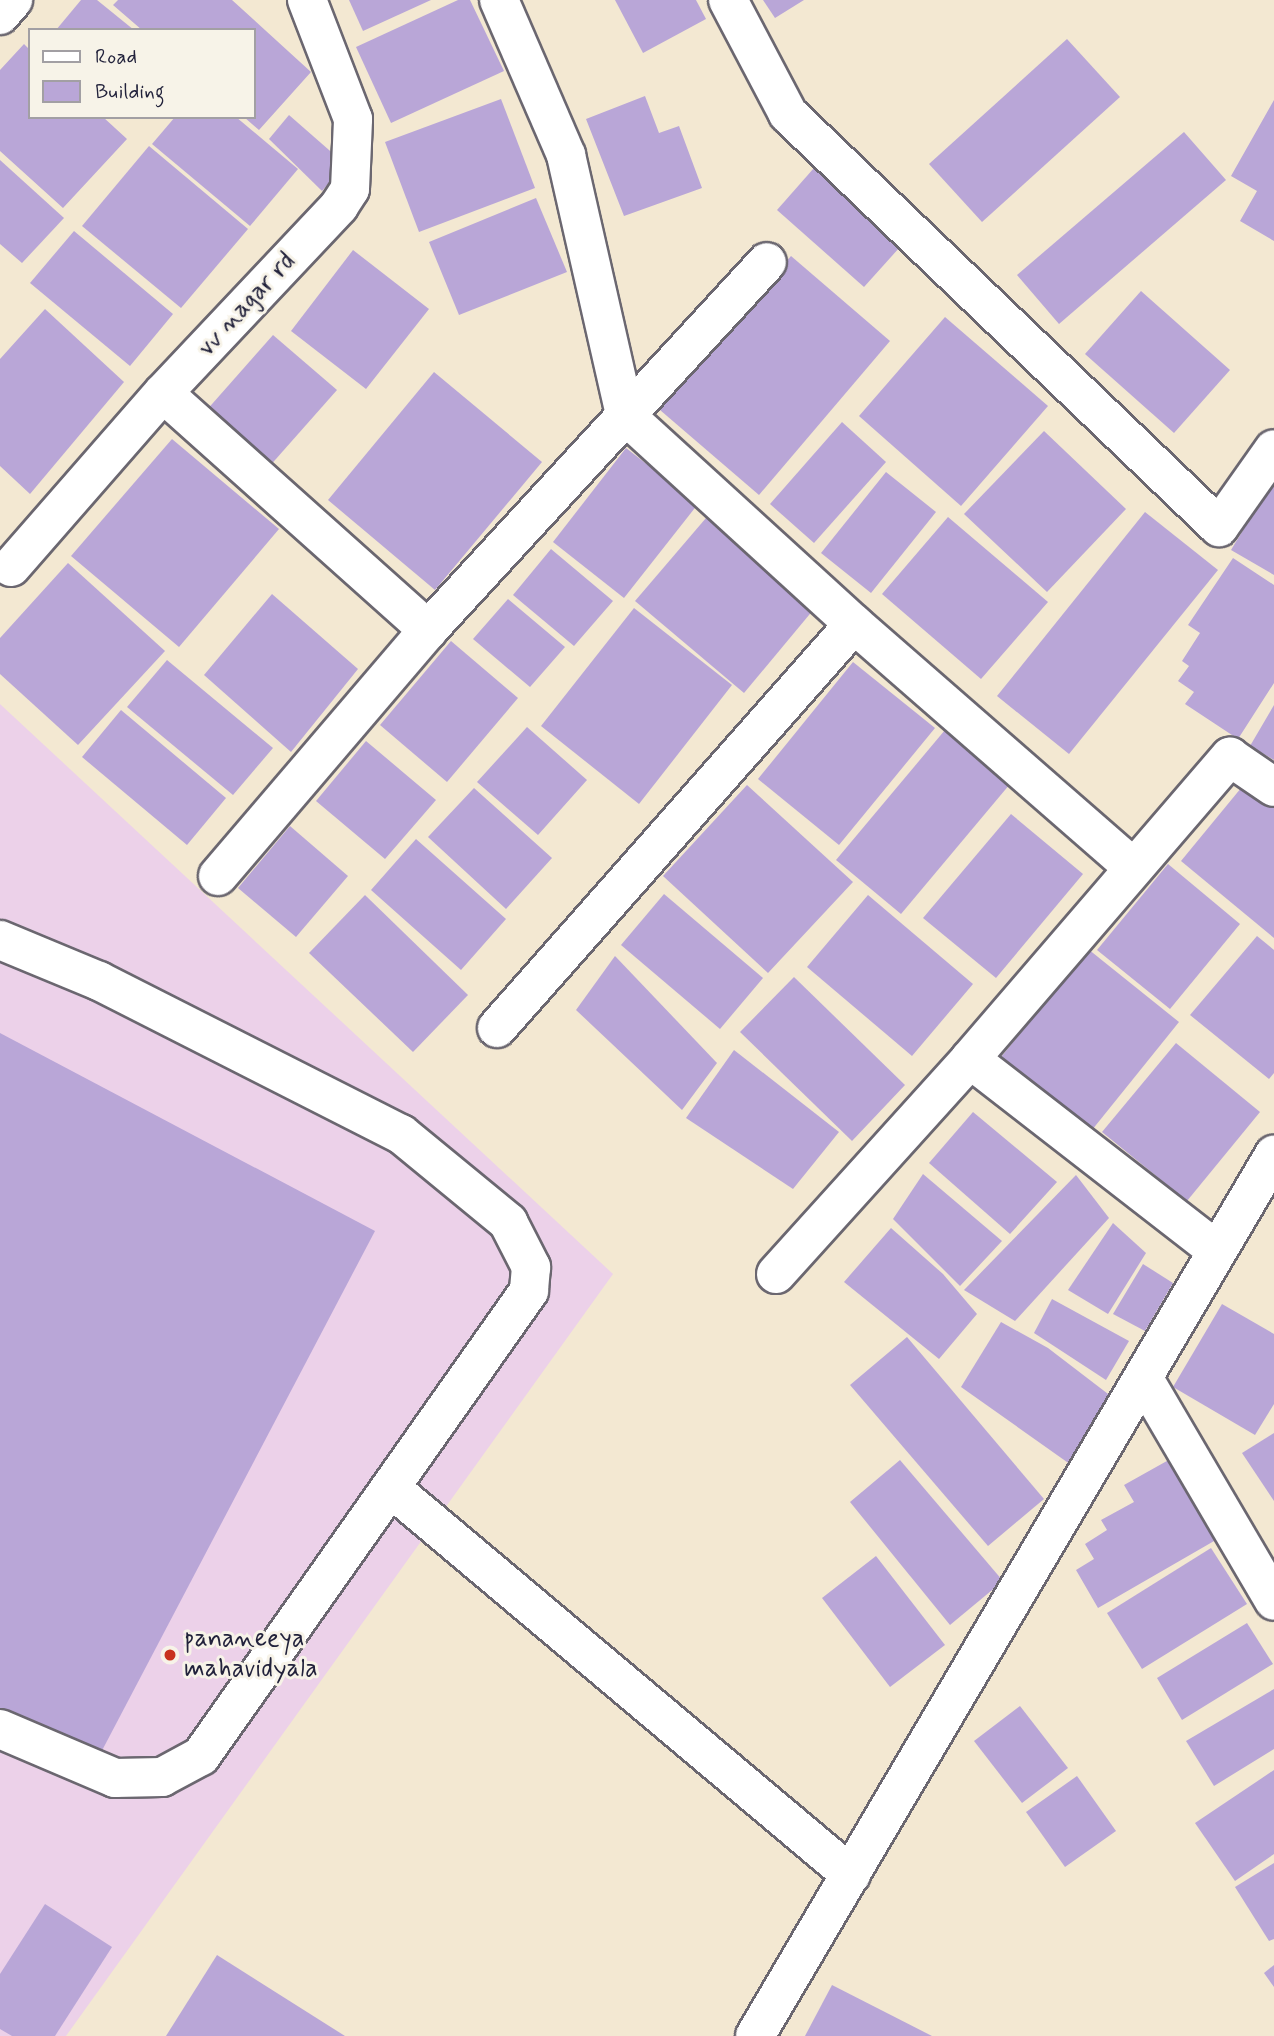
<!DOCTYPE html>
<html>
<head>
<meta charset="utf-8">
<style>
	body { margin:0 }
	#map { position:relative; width:1274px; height:2036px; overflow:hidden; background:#f3e8d2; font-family:Mynerve,sans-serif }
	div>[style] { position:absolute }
	.built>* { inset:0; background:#ecd1e9 }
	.building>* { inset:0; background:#b9a6d7 }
	.roads { filter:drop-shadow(2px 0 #6b6770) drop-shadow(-2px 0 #6b6770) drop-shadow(0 2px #6b6770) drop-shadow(0 -2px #6b6770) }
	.minor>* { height:38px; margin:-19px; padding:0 19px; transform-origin:19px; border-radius:19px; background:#fff }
	.dots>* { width:19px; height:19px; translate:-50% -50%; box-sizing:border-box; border:4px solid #f7f3e8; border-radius:50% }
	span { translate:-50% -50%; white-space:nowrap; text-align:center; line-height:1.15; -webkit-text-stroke:6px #f7f3e8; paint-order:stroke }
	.street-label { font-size:26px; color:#22223b }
	.poi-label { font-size:26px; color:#22223b }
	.left { translate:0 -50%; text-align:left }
	.legend { position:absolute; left:28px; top:28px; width:228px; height:91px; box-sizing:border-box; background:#f7f3e8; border:2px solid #a29fa3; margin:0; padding:9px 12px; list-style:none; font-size:21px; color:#22223b }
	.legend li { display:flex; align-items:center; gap:14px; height:35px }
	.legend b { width:35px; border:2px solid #a29fa3 }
</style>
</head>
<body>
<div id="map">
	<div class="built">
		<i style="clip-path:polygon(0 704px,613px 1274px,66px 2036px,0 2036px)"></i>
	</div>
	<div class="building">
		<i style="clip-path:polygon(81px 0,97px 0,134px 30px,56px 30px)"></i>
		<i style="clip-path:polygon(118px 0,232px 0,311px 72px,259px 130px,244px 117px,254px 117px,254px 30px,142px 30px,113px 5px)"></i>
		<i style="clip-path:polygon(349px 0,431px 0,363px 31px)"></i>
		<i style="clip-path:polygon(458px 0,470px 0,504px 71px,391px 123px,356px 47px)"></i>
		<i style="clip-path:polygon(615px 0,696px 0,706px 19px,643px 53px)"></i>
		<i style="clip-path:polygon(763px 0,804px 0,775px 18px)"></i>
		<i style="clip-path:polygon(1067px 39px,1120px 97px,982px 222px,929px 164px)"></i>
		<i style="clip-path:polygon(24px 44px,30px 50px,30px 117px,103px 117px,127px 139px,63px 208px,0 151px,0 70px)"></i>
		<i style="clip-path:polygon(645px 96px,659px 133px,679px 126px,702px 188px,624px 216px,586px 119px)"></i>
		<i style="clip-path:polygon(501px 99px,535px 188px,419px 232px,385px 142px)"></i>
		<i style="clip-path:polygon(1274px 100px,1274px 241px,1240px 221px,1257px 191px,1231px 176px)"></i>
		<i style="clip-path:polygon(289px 115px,345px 164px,322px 191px,269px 139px)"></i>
		<i style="clip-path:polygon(175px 117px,236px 117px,298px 169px,250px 226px,152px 144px)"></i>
		<i style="clip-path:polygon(1184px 132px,1226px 180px,1059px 324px,1017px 275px)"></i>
		<i style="clip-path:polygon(149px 146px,248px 229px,181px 308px,82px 226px)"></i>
		<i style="clip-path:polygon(0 160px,64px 218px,22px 263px,0 244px)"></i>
		<i style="clip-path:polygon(821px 160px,909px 237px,864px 287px,777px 210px)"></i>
		<i style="clip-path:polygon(536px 198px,567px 272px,459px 315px,429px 242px)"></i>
		<i style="clip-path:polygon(74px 231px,173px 314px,130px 366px,30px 283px)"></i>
		<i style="clip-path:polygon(353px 250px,429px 309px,366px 389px,291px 331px)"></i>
		<i style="clip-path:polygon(791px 256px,890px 341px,759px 495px,660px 410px)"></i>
		<i style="clip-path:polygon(1141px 291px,1230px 370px,1174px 433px,1085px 354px)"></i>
		<i style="clip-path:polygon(45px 309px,124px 382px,30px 494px,0 466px,0 359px)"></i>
		<i style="clip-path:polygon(945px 317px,1048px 406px,961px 506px,859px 416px)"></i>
		<i style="clip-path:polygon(273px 335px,337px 390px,268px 468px,205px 412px)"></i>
		<i style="clip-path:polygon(434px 372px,542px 462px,435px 590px,328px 500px)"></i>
		<i style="clip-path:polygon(842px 422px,886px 462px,814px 543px,770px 504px)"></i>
		<i style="clip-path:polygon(1044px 431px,1126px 509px,1047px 592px,964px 514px)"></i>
		<i style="clip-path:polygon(172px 439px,279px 529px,179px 647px,71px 556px)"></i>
		<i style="clip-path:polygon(626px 448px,698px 504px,624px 598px,553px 542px)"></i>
		<i style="clip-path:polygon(886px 472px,936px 512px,871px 593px,821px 553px)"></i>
		<i style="clip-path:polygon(1274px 479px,1274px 575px,1231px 550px)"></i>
		<i style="clip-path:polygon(1145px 512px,1218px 570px,1069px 754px,997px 696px)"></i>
		<i style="clip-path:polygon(948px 517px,1048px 602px,981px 679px,882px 594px)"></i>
		<i style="clip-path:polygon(706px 518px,814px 609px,744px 693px,635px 601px)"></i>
		<i style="clip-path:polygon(551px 549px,613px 601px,574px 646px,513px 595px)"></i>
		<i style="clip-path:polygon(1233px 558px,1274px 585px,1274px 683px,1238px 739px,1185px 704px,1194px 692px,1178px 681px,1189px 666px,1182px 661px,1200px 633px,1188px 625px)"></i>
		<i style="clip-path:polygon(68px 563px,165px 651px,78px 745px,0 674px,0 638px)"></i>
		<i style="clip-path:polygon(272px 594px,358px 669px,291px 752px,204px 675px)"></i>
		<i style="clip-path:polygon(508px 599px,565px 647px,530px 687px,473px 639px)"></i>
		<i style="clip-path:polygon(634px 608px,732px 685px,639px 804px,541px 726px)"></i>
		<i style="clip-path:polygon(451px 641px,518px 698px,447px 782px,380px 725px)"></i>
		<i style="clip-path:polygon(167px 660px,273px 748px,233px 795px,127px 707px)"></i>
		<i style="clip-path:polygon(853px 662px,935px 728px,839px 845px,758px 779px)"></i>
		<i style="clip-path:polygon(1274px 705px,1274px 760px,1250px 746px)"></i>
		<i style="clip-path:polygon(121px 710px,226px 798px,187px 845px,82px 757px)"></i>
		<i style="clip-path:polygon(527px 727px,587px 780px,538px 835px,477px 782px)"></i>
		<i style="clip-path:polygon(945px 730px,1010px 784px,901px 914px,836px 860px)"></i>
		<i style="clip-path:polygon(366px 741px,436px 800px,385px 859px,316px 801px)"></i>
		<i style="clip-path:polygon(1246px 782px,1274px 805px,1274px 938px,1181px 861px)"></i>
		<i style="clip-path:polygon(747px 785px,853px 882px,768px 973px,663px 876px)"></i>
		<i style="clip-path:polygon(474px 788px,552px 858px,506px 909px,428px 837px)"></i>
		<i style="clip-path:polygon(1011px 814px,1083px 874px,996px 978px,923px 918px)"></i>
		<i style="clip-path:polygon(290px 826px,348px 876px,296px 937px,238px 888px)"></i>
		<i style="clip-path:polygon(416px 839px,506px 919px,461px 970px,371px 890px)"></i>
		<i style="clip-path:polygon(1168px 864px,1240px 924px,1170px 1009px,1097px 950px)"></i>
		<i style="clip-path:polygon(664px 894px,763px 978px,720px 1029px,621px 945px)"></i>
		<i style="clip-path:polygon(365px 895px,468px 995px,413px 1052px,309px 953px)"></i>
		<i style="clip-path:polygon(868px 895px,973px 984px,912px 1056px,807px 967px)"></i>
		<i style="clip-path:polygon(1257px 936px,1274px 950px,1274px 1073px,1269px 1079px,1190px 1015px)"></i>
		<i style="clip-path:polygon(1088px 949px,1179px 1022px,1092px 1130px,1001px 1057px)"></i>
		<i style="clip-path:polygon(615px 956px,717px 1063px,682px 1110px,576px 1010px)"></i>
		<i style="clip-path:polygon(794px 977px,905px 1085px,852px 1141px,740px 1032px)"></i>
		<i style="clip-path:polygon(0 1033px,375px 1231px,96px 1762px,0 1711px)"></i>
		<i style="clip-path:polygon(1176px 1043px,1260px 1112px,1187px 1201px,1102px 1132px)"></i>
		<i style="clip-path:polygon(734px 1050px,839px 1132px,793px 1189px,686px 1118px)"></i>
		<i style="clip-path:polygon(973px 1112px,1057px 1182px,1010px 1234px,929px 1163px)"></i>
		<i style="clip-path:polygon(923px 1174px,1002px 1241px,960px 1286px,893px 1219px)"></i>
		<i style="clip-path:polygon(1076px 1175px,1109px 1218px,1015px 1321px,964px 1290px)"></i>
		<i style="clip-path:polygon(1113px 1223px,1146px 1253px,1108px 1314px,1068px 1290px)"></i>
		<i style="clip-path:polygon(891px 1228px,943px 1274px,977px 1314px,939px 1359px,844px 1282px)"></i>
		<i style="clip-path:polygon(1143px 1264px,1173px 1283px,1145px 1331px,1113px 1314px)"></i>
		<i style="clip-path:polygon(1052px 1299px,1129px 1341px,1106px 1380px,1034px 1333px)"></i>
		<i style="clip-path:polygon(1222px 1304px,1274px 1334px,1274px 1404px,1255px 1435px,1173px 1387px)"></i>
		<i style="clip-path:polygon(1001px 1322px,1048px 1348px,1112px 1397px,1074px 1467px,961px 1387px)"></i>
		<i style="clip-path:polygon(907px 1337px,1044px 1499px,988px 1546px,850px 1385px)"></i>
		<i style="clip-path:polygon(1274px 1433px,1274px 1501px,1242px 1453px)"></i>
		<i style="clip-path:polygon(1174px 1457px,1221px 1537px,1098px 1608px,1076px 1570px,1094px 1559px,1085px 1544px,1107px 1530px,1101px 1520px,1134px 1502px,1124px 1485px)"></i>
		<i style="clip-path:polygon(900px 1460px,1003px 1581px,950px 1625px,850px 1502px)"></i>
		<i style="clip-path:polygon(1211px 1548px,1247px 1604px,1142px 1669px,1107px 1613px)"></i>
		<i style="clip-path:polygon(876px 1556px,945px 1645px,890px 1687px,822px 1598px)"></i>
		<i style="clip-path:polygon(1247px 1623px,1273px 1664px,1182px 1720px,1157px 1678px)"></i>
		<i style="clip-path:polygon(1274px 1689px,1274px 1749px,1214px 1786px,1186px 1741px)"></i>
		<i style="clip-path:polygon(1020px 1706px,1068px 1768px,1022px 1803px,974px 1741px)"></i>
		<i style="clip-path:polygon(1274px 1770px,1274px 1854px,1235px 1881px,1195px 1823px)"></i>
		<i style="clip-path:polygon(1077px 1776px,1116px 1831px,1065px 1867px,1026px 1812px)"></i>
		<i style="clip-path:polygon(1274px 1863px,1274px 1939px,1269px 1941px,1235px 1887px)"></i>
		<i style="clip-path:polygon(45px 1904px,112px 1947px,55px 2036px,12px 2036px,0 2029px,0 1974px)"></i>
		<i style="clip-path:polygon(217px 1955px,345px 2036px,166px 2036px)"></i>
		<i style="clip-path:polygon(1274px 1965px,1274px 1987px,1264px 1973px)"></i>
		<i style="clip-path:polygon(832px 1985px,932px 2036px,805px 2036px)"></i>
	</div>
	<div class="roads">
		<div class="minor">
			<i style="left:499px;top:0;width:169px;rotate:66.6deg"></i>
			<i style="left:566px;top:155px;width:267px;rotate:77.2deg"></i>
			<i style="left:625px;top:415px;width:310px;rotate:42.4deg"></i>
			<i style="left:854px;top:624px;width:370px;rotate:41.1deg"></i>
			<i style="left:728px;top:0;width:129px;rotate:62.2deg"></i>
			<i style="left:788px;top:114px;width:597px;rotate:43.78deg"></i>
			<i style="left:1219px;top:527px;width:95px;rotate:-54.8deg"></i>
			<i style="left:0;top:15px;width:20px;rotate:-49deg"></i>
			<i style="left:163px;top:393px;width:356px;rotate:41.8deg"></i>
			<i style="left:11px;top:567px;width:231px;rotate:-48.9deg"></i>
			<i style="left:163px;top:393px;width:257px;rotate:-46.7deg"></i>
			<i style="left:339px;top:206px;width:20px;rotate:-57deg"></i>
			<i style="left:350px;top:189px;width:70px;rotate:-87.5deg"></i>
			<i style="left:353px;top:119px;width:128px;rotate:-111.1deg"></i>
			<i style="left:218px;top:876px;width:323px;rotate:-49.5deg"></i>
			<i style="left:428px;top:630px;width:500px;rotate:-47.35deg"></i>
			<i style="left:0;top:940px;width:107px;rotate:22.5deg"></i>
			<i style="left:99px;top:981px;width:339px;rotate:26.9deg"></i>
			<i style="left:401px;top:1134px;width:139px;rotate:39.4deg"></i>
			<i style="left:508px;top:1222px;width:51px;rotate:62.9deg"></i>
			<i style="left:531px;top:1267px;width:24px;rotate:95deg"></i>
			<i style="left:529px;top:1291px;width:569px;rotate:125.2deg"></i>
			<i style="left:201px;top:1756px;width:44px;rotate:151.7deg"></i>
			<i style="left:162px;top:1777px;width:47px;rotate:178.8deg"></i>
			<i style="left:115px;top:1778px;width:125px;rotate:-156.9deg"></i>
			<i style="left:497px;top:1028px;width:539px;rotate:-48.53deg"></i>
			<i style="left:970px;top:1059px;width:311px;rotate:37.8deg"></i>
			<i style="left:776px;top:1274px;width:290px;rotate:-47.9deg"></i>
			<i style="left:970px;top:1059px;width:399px;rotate:-49.3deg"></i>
			<i style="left:1230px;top:757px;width:53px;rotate:34.3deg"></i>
			<i style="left:1144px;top:1379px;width:257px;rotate:59.6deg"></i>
			<i style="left:391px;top:1488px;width:601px;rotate:40.07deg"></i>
			<i style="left:755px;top:2036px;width:1023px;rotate:-59.5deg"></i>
		</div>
	</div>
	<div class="dots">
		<i style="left:170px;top:1655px;background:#c8321e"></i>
	</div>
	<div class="street-label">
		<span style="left:247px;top:305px;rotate:-47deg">vv nagar rd</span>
	</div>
	<div class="poi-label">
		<span class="left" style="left:184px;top:1655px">pananeeya<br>mahavidyala</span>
	</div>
	<ul class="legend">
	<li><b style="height:9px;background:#fff"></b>Road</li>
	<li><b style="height:19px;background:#b9a6d7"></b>Building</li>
	</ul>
</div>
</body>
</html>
